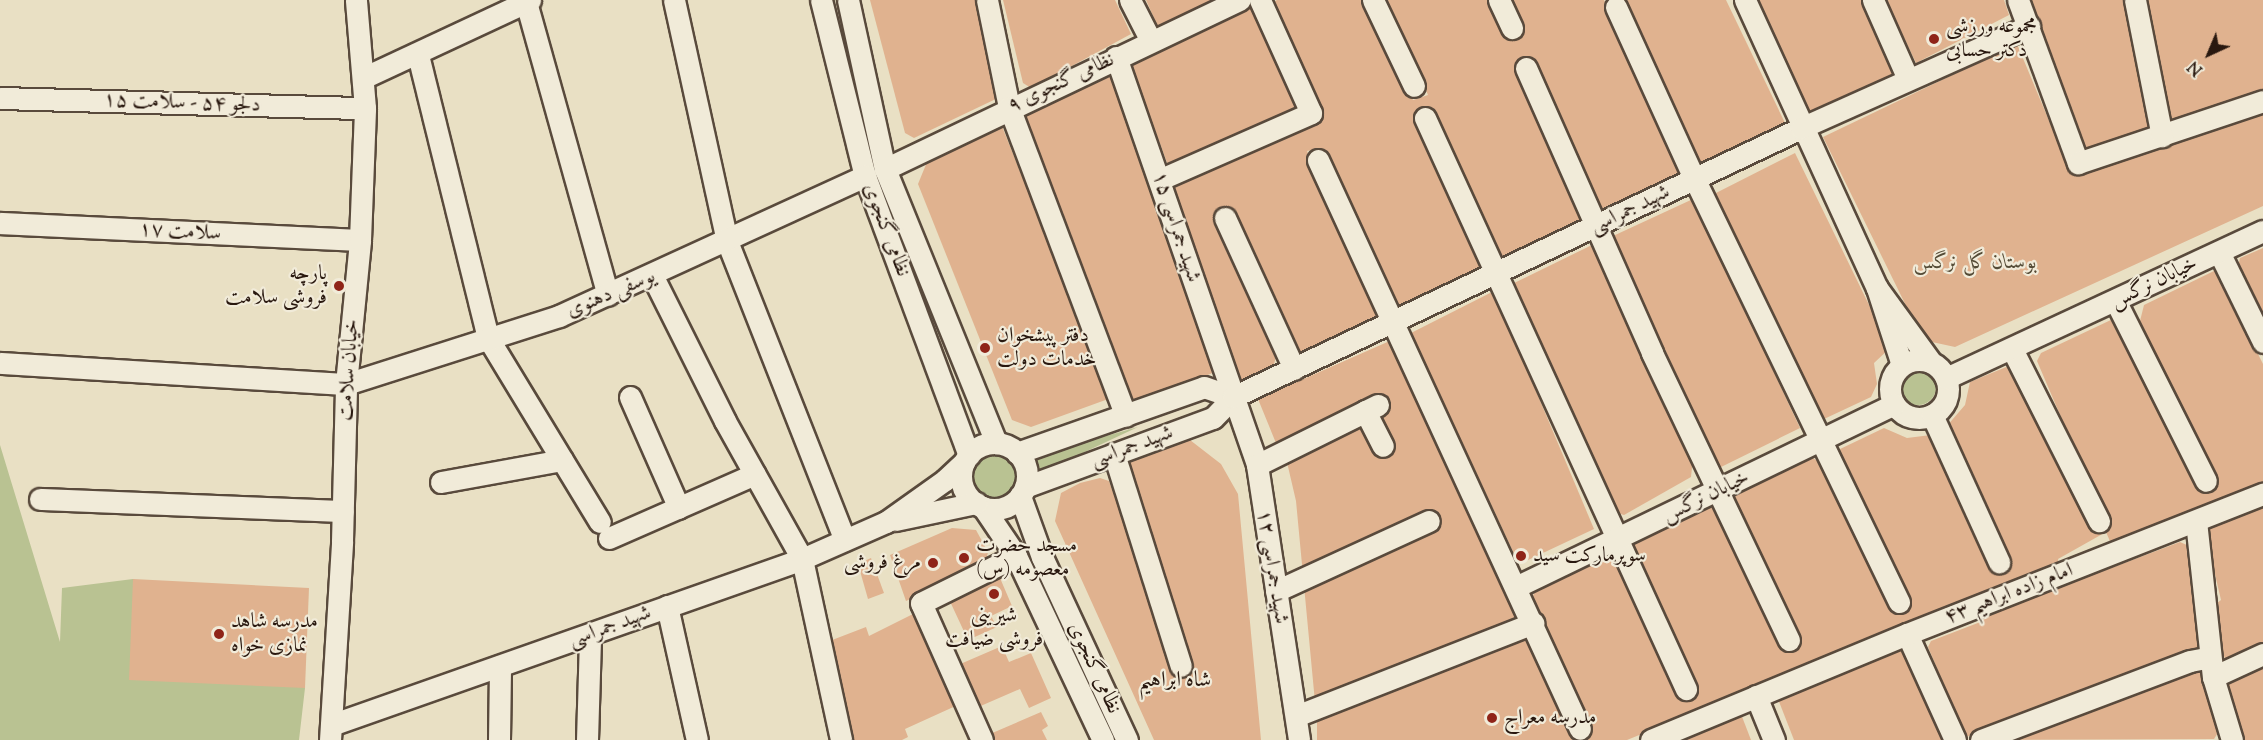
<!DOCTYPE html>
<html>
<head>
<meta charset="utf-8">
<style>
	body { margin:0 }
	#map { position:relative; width:2263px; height:740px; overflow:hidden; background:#e9e0c4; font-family:"Sorts Mill Goudy",Amiri,serif }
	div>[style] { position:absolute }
	.green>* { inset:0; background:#b9c292 }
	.round { border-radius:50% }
	.building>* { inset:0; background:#e0b28f }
	.roads { filter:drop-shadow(2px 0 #594a3c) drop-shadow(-2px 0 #594a3c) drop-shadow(0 2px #594a3c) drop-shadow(0 -2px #594a3c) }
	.minor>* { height:21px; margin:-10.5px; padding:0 10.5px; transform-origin:10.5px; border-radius:10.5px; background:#f1ebd9 }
	.minor>.ring { margin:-10.5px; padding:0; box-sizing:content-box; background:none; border:21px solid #f1ebd9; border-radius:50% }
	.dots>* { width:16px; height:16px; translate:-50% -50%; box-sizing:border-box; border:3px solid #f1ebd9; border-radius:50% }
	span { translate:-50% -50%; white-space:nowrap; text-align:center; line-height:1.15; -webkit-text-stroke:4.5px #f1ebd9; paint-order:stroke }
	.poi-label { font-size:21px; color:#29180f }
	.left { translate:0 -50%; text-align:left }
	.right { translate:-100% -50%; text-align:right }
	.street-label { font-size:21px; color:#29180f }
	.park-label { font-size:21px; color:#544b36; font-style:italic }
	.neighbourhood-label { font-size:22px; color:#29180f }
	.north { position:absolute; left:2179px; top:24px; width:60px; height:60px; -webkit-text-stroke:4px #f1ebd9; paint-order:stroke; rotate:224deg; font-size:16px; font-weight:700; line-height:24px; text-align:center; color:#29180f }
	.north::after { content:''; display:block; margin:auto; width:21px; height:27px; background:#29180f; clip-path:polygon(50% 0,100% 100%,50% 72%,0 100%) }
</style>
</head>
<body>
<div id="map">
	<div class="green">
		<i class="round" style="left:1900px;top:369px;width:36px;height:36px"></i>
		<i style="clip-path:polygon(1138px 427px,1040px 473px,1035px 456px)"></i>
		<i style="clip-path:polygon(0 445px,60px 642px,62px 588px,133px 579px,305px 688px,299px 740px,0 740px)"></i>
		<i class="round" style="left:968px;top:450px;width:52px;height:52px"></i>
	</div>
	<div class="building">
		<i style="clip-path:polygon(870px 0,978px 0,1000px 97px,914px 138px,905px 133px)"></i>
		<i style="clip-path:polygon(1003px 0,1115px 0,1131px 34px,1031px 88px,1023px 83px)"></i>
		<i style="clip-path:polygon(1146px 0,1228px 0,1160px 32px)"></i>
		<i style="clip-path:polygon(1277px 0,1366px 0,1413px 100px,1428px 95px,1386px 0,1489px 0,1508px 40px,1523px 34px,1508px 0,1604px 0,1683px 175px,1601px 218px,1533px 60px,1515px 67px,1585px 222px,1502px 262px,1433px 111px,1420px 116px,1486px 270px,1397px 311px,1317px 149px,1307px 151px,1381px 314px,1302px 354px,1296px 353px,1232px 208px,1218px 212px,1277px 353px,1273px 368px,1240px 383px,1232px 380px,1170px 186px,1265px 142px,1320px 123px,1284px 33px,1273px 2px)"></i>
		<i style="clip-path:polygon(1621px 0,1726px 0,1785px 123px,1699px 169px)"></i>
		<i style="clip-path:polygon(1757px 0,1862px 0,1897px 75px,1808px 118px)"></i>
		<i style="clip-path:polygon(1886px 0,2004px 0,2009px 15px,1916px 63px)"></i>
		<i style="clip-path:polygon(2026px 0,2125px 0,2151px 131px,2086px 152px)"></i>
		<i style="clip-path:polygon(2142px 0,2263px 0,2263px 93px,2170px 124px)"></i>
		<i style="clip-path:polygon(1256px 6px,1304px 110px,1169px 168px,1131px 65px)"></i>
		<i style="clip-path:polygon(2017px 44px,2070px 171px,2263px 112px,2263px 206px,1955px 347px,1932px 342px,1917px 328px,1823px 137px)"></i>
		<i style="clip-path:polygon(1113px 69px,1215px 372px,1132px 405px,1022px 109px)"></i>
		<i style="clip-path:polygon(1001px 124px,1111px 398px,1031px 427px,1012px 420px,918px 184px,927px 162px)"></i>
		<i style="clip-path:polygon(1795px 153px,1890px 348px,1874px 363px,1877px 384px,1871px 397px,1824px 419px,1818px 419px,1712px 195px)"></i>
		<i style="clip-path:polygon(1693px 199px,1800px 428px,1719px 468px,1613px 236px)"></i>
		<i style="clip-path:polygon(1592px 245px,1693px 458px,1691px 477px,1624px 515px,1617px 513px,1510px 285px)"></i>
		<i style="clip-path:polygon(2263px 248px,2263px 318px,2238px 267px,2240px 258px)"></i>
		<i style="clip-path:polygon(2216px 270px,2263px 364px,2263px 483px,2112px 546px,2106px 532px,2058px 559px,2059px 564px,1627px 740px,1317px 740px,1317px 717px,1527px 635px,1573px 738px,1590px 731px,1531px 601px,1535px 591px,1718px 503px,1782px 610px,1734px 499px,1736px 493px,1813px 458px,1822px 464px,1835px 459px,1838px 450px,1884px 428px,1907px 438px,1931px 435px,2005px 568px,2010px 567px,1946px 427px,1965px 405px,1970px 382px,2011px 365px,2087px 478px,2037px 361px,2041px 353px,2113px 319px,2121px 320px,2214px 485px,2140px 321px,2144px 305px)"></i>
		<i style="clip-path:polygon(1494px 291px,1594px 529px,1528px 560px,1516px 558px,1411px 333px)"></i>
		<i style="clip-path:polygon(1392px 340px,1518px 607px,1517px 617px,1315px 702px,1296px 501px,1286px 458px,1372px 414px,1278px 448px,1258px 399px)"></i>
		<i style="clip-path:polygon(1190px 440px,1221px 464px,1238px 494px,1261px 740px,1154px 740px,1055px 521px,1061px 493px,1080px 483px,1100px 478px,1109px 481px,1145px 581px,1126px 463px)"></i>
		<i style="clip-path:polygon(2263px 503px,2263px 644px,2230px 662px,2225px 659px,2218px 635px,2214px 638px,2217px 603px,2221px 600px,2204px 527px)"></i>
		<i style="clip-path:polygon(952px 528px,976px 530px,988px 552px,985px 565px,906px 601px,890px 555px)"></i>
		<i style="clip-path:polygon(2180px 542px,2189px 546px,2203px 648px,1966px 737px,1928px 647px,1931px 641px,1983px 621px,1981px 617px)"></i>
		<i style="clip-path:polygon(871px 558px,884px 593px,868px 599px,858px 564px)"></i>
		<i style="clip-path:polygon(988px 574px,1000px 578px,1012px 606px,991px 616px,997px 627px,968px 640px,947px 595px)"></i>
		<i style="clip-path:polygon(133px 579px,309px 588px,305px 688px,129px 680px)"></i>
		<i style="clip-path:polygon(917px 612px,960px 704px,905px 729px,908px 737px,902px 740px,848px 740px,827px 642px,866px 627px,869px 636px)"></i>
		<i style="clip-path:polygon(1002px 646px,1009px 662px,1031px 653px,1051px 698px,1029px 708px,1020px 689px,976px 708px,958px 665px)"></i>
		<i style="clip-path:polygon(1902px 647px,1944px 740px,1794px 740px,1778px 699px)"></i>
		<i style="clip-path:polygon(2263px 660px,2263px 740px,2239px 740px,2222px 687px)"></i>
		<i style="clip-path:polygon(2191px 666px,2201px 671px,2219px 731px,2214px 739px,2003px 740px)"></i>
		<i style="clip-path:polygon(1041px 712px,1048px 726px,1042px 730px,1047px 740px,992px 740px,990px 734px)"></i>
		<i style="clip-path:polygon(1741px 714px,1751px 740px,1683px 740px)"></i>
	</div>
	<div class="roads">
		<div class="minor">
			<i style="left:674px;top:0;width:247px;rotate:77.6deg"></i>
			<i style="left:727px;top:241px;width:321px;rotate:68.5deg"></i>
			<i style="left:821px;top:0;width:181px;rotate:76deg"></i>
			<i style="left:865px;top:176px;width:298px;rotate:69.6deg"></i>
			<i style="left:848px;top:0;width:173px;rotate:77.7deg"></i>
			<i style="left:885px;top:169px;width:296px;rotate:67.9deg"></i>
			<i style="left:987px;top:0;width:109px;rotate:78.4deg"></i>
			<i style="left:1009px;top:107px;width:330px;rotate:69.3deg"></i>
			<i style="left:1130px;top:0;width:46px;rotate:62.9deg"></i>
			<i style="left:1373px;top:0;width:95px;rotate:64.5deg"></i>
			<i style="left:1499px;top:0;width:31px;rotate:65deg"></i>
			<i style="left:1745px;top:0;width:317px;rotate:65.4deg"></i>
			<i style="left:1873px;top:0;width:86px;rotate:66.1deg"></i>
			<i style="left:2018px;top:0;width:174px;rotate:69.8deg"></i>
			<i style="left:2078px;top:163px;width:195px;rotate:-18.5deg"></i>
			<i style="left:2135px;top:0;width:139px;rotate:78.8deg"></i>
			<i style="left:526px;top:2px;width:304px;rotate:74.4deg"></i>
			<i style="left:1616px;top:7px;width:188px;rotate:65.5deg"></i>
			<i style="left:1694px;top:178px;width:471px;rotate:64.2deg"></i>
			<i style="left:418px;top:55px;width:292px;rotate:76.1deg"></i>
			<i style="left:488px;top:338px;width:215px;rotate:58.7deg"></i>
			<i style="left:1116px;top:57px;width:432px;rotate:70.9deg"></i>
			<i style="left:1257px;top:465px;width:278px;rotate:81.3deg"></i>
			<i style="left:1526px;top:68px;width:312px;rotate:66.1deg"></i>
			<i style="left:1652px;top:353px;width:318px;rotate:64.5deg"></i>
			<i style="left:365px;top:77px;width:182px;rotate:-25deg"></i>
			<i style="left:0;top:98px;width:365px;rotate:1.6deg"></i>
			<i style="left:1425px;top:118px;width:628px;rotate:65.44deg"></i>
			<i style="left:1318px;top:160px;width:626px;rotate:65.28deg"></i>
			<i style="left:885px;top:169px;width:393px;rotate:-25.5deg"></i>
			<i style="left:1161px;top:179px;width:164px;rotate:-23.7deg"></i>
			<i style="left:1311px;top:113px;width:124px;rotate:-114.3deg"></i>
			<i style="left:1225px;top:218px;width:166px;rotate:65.4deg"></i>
			<i style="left:0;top:223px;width:360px;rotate:2.7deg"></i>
			<i style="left:2219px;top:252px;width:100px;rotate:63.9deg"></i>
			<i style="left:653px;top:277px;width:161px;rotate:63.4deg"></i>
			<i style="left:725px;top:421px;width:158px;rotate:60.8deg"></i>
			<i style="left:802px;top:559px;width:185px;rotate:77.8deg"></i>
			<i style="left:2116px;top:302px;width:200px;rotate:63.3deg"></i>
			<i style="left:2012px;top:349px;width:193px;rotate:63.2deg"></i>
			<i class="ring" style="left:1890px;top:360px;width:37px;height:37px"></i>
			<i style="left:0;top:363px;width:347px;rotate:3.5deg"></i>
			<i style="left:346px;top:384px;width:224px;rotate:-17.7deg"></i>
			<i style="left:559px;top:316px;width:337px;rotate:-24.6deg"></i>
			<i style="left:1902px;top:365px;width:81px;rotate:-108deg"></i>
			<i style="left:1877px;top:288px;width:92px;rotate:53.9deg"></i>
			<i style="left:1946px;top:378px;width:349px;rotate:-24.9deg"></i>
			<i style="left:630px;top:397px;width:121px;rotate:66.2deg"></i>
			<i style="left:1365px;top:411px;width:39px;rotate:63deg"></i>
			<i style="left:1932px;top:415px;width:162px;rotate:65.5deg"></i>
			<i class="ring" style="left:961px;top:443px;width:45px;height:45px"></i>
			<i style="left:1017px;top:453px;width:198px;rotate:-19.4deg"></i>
			<i style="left:1204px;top:387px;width:31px;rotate:19deg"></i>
			<i style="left:1114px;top:454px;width:222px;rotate:72.5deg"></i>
			<i style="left:1257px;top:465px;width:135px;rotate:-26.4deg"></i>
			<i style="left:441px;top:482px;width:123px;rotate:-10.3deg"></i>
			<i style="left:1025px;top:487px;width:200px;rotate:-20.2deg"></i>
			<i style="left:1213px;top:418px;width:29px;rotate:-46deg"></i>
			<i style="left:1233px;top:397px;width:628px;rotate:-25.34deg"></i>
			<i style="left:1801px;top:128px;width:250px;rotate:-24.1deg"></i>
			<i style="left:1020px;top:496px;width:65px;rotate:70.2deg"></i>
			<i style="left:1042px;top:557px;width:202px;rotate:65.1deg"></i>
			<i style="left:40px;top:499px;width:303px;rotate:2.3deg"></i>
			<i style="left:983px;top:507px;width:59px;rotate:56deg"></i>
			<i style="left:1016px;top:556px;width:204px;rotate:64.7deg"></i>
			<i style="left:895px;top:520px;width:83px;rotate:-11.9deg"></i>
			<i style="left:2196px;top:521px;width:157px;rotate:83.8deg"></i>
			<i style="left:2213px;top:677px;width:66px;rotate:73.2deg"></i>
			<i style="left:609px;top:538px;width:159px;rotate:-23.7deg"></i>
			<i style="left:1516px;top:587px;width:420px;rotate:-25.8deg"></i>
			<i style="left:1276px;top:591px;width:168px;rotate:-24.6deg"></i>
			<i style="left:667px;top:606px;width:137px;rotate:77.4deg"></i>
			<i style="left:1907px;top:634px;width:116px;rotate:65.6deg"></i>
			<i style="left:2213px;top:677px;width:55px;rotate:-24.7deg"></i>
			<i style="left:1756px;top:696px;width:48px;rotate:67.8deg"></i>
			<i style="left:1296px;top:716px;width:255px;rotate:-21.4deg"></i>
			<i style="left:331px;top:725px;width:499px;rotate:-19.4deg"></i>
			<i style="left:802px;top:559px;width:92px;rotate:-23.8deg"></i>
			<i style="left:886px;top:522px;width:72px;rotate:-35.4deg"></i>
			<i style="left:945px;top:480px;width:26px;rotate:-43deg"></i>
			<i style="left:330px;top:740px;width:199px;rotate:-86.5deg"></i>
			<i style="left:342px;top:541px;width:157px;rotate:-88.5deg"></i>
			<i style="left:346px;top:384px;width:145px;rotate:-84.4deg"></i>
			<i style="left:360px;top:240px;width:132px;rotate:-87.8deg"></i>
			<i style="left:365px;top:108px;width:108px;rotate:-94.8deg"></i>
			<i style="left:499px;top:740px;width:74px;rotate:-89.2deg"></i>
			<i style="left:587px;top:740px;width:104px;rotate:-88.3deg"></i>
			<i style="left:982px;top:740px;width:150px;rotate:-114deg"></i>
			<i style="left:921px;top:603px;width:106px;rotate:-26.3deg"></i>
			<i style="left:1651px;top:740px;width:277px;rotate:-22.5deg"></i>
			<i style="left:1907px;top:634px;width:383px;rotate:-21.5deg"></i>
			<i style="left:1981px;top:740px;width:223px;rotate:-20.7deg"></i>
			<i style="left:2190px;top:661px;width:20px;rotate:-11deg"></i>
		</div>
	</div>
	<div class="dots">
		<i style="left:1934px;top:39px;background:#8f2418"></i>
		<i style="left:339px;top:286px;background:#8f2418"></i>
		<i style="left:985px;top:348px;background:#8f2418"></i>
		<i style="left:1521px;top:556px;background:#8f2418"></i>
		<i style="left:964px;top:558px;background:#8f2418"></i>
		<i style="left:933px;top:563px;background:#8f2418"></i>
		<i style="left:994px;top:594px;background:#8f2418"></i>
		<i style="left:219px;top:634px;background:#8f2418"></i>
		<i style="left:1492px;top:718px;background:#8f2418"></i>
	</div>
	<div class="poi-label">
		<span class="left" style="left:1946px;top:39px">مجموعه ورزشی<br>دکتر حسابی</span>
		<span class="right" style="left:327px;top:286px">پارچه<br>فروشی سلامت</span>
		<span class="left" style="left:997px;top:348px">دفتر پیشخوان<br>خدمات دولت</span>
		<span class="left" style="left:976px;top:558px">مسجد حضرت<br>معصومه (س)</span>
		<span class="left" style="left:1533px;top:556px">سوپرمارکت سید</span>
		<span class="right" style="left:921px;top:563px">مرغ فروشی</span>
		<span style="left:994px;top:628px">شیرینی<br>فروشی ضیافت</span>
		<span class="left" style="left:231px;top:634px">مدرسه شاهد<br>نمازی خواه</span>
		<span class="left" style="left:1504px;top:718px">مدرسه معراج</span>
	</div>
	<div class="street-label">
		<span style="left:1061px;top:83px;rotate:-25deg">نظامی گنجوی ۹</span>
		<span style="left:182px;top:103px;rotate:2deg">دلجو ۵۴ - سلامت ۱۵</span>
		<span style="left:1630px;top:210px;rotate:-26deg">شهید جمراسی</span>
		<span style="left:1176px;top:227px;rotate:72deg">شهید جمراسی ۱۵</span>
		<span style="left:886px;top:230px;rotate:69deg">نظامی گنجوی</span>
		<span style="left:180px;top:232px;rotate:3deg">سلامت ۱۷</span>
		<span style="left:2154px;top:283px;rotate:-26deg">خیابان نرگس</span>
		<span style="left:611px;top:294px;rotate:-23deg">یوسفی دهنوی</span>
		<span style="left:349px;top:370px;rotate:-86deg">خیابان سلامت</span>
		<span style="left:1132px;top:447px;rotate:-20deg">شهید جمراسی</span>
		<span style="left:1706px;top:497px;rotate:-26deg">خیابان نرگس</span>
		<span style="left:1272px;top:567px;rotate:81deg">شهید جمراسی ۱۲</span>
		<span style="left:2009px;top:594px;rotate:-21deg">امام زاده ابراهیم ۴۳</span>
		<span style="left:610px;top:627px;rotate:-20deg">شهید جمراسی</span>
		<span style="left:1094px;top:668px;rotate:65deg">نظامی گنجوی</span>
	</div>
	<div class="park-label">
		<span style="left:1975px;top:263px">بوستان گل نرگس</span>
	</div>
	<div class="neighbourhood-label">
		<span style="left:1175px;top:682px">شاه ابراهیم</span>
	</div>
	<div class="north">N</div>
</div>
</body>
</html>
